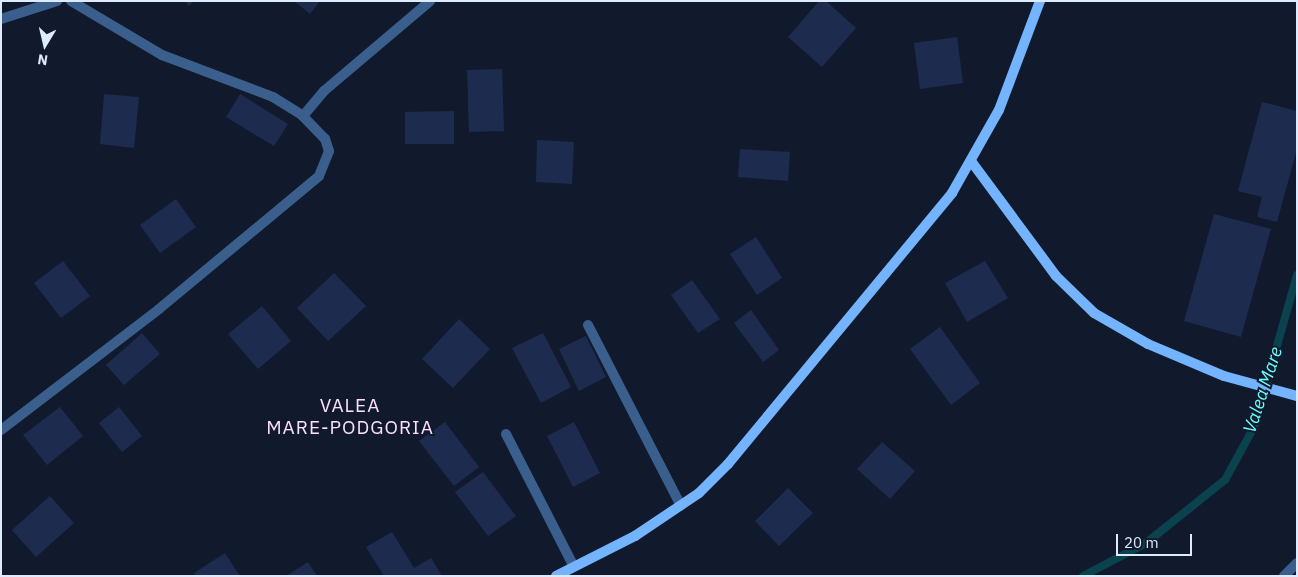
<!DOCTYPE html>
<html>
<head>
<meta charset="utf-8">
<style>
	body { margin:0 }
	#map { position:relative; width:1298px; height:577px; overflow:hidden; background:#111a2d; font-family:"IBM Plex Sans",sans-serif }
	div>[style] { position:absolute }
	.stream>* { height:8px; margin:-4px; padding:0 4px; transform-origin:4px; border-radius:4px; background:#0a434d }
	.building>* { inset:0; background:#1d2b4f }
	.street>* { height:10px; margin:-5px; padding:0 5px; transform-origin:5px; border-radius:5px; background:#3b5f8d }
	.secondary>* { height:10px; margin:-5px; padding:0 5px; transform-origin:5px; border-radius:5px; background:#74b4ff }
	span { translate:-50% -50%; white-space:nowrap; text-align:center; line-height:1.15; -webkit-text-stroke:4px #111a2d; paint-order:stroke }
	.water-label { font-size:18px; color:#6bfffc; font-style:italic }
	.quarter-label { font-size:19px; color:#fbdfff; letter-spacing:1px }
	.frame { position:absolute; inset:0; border:2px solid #ddeaff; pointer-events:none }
	.north { position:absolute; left:20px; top:20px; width:50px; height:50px; -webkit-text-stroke:4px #111a2d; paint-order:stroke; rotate:189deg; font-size:14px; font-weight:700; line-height:20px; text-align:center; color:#ddeaff }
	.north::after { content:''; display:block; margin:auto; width:18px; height:22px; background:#ddeaff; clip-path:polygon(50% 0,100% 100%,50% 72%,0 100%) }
	.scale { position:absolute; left:1116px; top:534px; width:76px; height:22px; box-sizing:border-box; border:2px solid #ddeaff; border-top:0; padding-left:6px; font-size:15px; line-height:18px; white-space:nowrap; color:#ddeaff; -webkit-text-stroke:4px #111a2d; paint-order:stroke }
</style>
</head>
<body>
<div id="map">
	<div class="stream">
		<i style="left:1083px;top:576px;width:71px;rotate:-27.6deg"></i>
		<i style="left:1146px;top:543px;width:101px;rotate:-38.6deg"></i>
		<i style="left:1225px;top:480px;width:60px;rotate:-61.3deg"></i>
		<i style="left:1254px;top:427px;width:158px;rotate:-74.2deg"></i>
	</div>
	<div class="building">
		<i style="clip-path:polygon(185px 1px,194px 1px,189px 6px)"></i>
		<i style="clip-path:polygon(294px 1px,320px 1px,310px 14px)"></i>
		<i style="clip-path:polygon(819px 1px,826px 1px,856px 28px,822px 67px,788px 37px)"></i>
		<i style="clip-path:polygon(957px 37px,963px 83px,920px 89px,914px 43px)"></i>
		<i style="clip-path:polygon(502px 69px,504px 131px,469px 132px,467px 70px)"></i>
		<i style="clip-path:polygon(104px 94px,139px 97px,134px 148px,100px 144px)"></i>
		<i style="clip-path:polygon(240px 94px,288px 124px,274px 146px,226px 117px)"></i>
		<i style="clip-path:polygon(1262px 102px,1297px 111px,1297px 149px,1277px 222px,1257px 217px,1262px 197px,1238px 191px)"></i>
		<i style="clip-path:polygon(454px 111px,454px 144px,405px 144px,405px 112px)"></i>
		<i style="clip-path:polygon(537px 140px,574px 142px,572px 184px,536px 182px)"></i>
		<i style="clip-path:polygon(740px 149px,790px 152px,788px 181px,738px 177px)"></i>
		<i style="clip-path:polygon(176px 199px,196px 227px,160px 253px,140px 225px)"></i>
		<i style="clip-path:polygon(1214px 214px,1271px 229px,1241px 337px,1184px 321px)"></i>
		<i style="clip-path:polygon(756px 237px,782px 278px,757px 295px,730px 254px)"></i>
		<i style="clip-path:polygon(63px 261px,90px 296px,61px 318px,34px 283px)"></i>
		<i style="clip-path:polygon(985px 261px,1008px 298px,967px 322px,945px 283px)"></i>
		<i style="clip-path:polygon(334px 273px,366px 306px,328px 341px,297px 308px)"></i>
		<i style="clip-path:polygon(692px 280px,720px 319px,698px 333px,671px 295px)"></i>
		<i style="clip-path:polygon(262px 306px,291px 341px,258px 369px,228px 334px)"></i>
		<i style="clip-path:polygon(751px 310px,779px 350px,763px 362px,734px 323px)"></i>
		<i style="clip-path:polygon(459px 319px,490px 349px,453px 388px,422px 359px)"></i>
		<i style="clip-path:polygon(940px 327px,980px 383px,951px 405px,910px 349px)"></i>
		<i style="clip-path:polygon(142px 333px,160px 354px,124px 385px,106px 365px)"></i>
		<i style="clip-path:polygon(543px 333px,571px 387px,541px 403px,512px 348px)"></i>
		<i style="clip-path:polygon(586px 336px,606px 377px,579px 391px,559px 349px)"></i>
		<i style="clip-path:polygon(60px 407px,83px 436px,47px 465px,23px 435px)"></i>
		<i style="clip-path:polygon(119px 407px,142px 436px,122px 452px,99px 423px)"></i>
		<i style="clip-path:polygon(445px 422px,479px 467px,454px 486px,419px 441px)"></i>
		<i style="clip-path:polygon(574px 422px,600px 473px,573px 487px,547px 436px)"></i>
		<i style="clip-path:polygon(882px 442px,915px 471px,890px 499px,857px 469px)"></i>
		<i style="clip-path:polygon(483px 472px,516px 516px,488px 536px,455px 492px)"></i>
		<i style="clip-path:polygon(788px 488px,813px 513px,779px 546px,755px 521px)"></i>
		<i style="clip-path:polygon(50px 496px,74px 523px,36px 557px,12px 530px)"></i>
		<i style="clip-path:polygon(392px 532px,414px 568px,431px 558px,442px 576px,384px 576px,366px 547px)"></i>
		<i style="clip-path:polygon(225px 553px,240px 576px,196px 576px,194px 573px)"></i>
		<i style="clip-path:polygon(308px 562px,317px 576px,286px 576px)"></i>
	</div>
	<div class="street">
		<i style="left:71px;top:1px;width:106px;rotate:30.7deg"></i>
		<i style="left:162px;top:55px;width:119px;rotate:20.7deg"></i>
		<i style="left:273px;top:97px;width:36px;rotate:32deg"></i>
		<i style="left:1px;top:19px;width:59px;rotate:-17.8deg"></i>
		<i style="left:588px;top:325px;width:203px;rotate:62.8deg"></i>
		<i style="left:1px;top:430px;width:199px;rotate:-37.4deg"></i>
		<i style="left:159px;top:309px;width:208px;rotate:-39.7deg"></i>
		<i style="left:319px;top:176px;width:27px;rotate:-68deg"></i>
		<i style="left:329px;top:151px;width:13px;rotate:-108deg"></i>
		<i style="left:325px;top:139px;width:32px;rotate:-134deg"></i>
		<i style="left:303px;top:116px;width:33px;rotate:-50deg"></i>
		<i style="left:324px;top:91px;width:139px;rotate:-40.3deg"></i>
		<i style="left:506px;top:434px;width:149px;rotate:62.9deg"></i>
		<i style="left:1284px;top:576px;width:18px;rotate:-45deg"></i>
	</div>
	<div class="secondary">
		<i style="left:971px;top:161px;width:143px;rotate:53.5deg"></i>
		<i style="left:1056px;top:276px;width:53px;rotate:44.2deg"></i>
		<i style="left:1094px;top:313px;width:62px;rotate:29.9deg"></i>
		<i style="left:1148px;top:344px;width:82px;rotate:22.8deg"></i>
		<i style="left:1224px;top:376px;width:76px;rotate:15.3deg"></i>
		<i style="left:556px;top:576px;width:89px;rotate:-26.9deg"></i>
		<i style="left:635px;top:536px;width:77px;rotate:-33.9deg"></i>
		<i style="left:699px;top:493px;width:41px;rotate:-45deg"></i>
		<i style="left:728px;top:464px;width:352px;rotate:-50.4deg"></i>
		<i style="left:952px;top:193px;width:95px;rotate:-60.5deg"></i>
		<i style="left:999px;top:110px;width:116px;rotate:-69.4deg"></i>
	</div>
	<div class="water-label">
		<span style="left:1263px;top:390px;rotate:-72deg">Valea Mare</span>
	</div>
	<div class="quarter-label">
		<span style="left:350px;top:417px">VALEA<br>MARE-PODGORIA</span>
	</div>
	<div class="frame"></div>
	<div class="north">N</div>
	<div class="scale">20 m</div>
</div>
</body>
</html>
